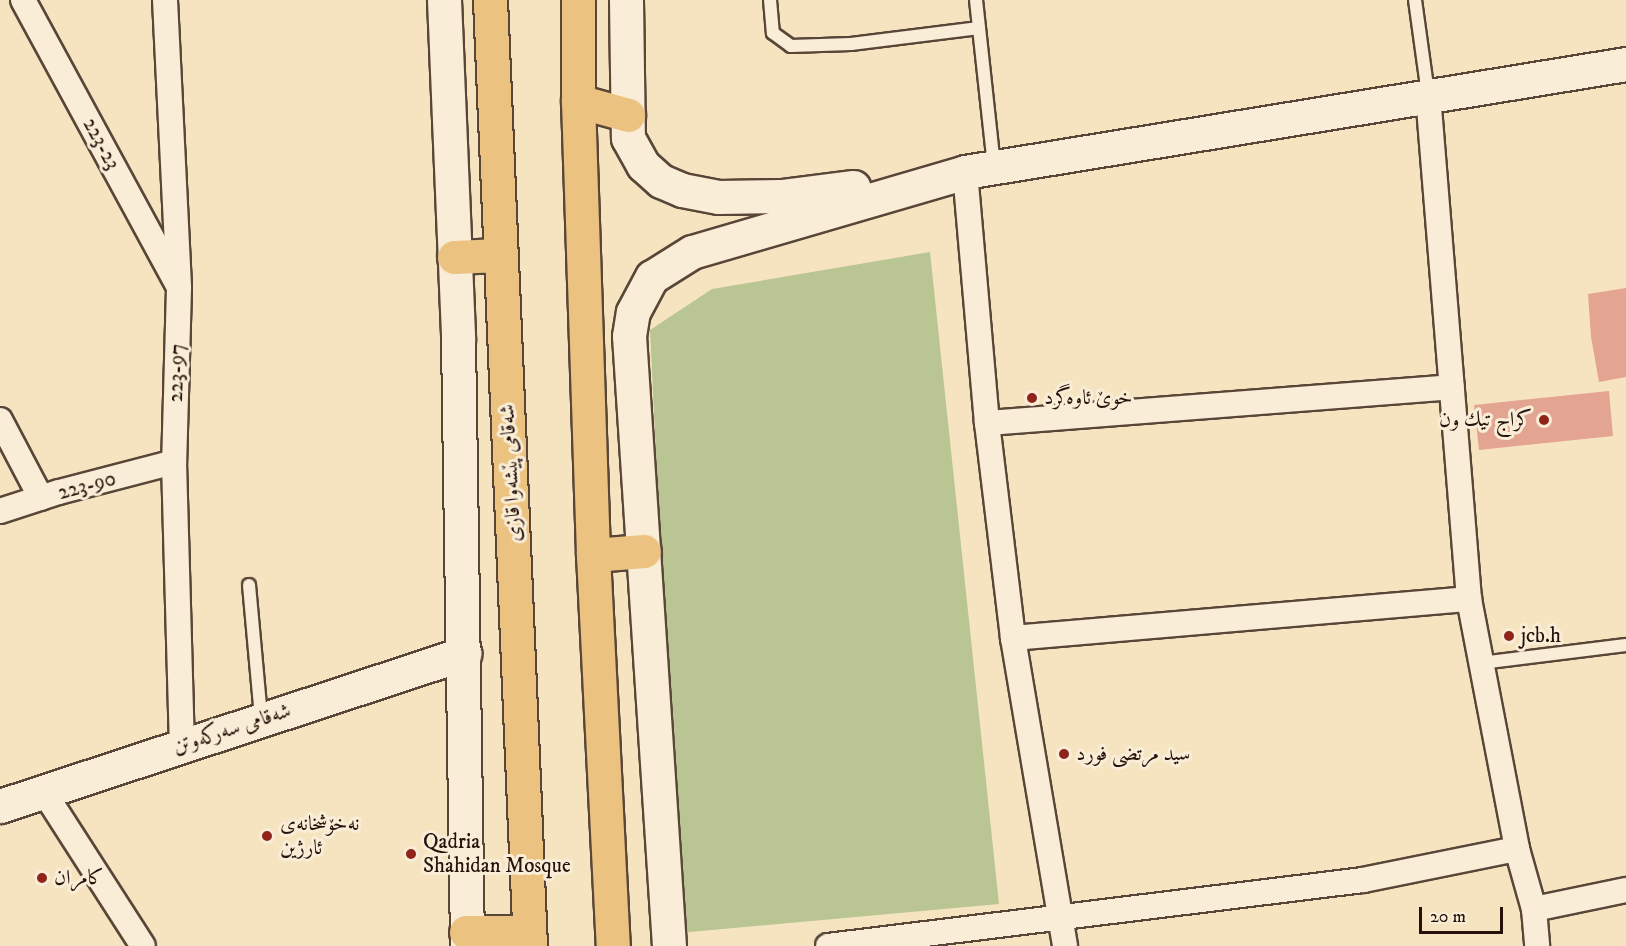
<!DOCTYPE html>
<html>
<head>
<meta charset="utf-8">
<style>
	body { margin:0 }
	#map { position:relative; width:1626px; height:946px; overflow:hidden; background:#f6e4c1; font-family:"IM FELL DW Pica",Amiri,serif }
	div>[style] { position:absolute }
	.green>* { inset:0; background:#bac594 }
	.building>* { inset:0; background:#e3a492 }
	.roads { filter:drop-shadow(2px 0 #594638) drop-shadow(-2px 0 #594638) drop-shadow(0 2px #594638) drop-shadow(0 -2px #594638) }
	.lane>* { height:12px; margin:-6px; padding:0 6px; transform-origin:6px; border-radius:6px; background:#f9edd7 }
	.street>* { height:24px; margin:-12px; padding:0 12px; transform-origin:12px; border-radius:12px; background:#f9edd7 }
	.secondary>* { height:33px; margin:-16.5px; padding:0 16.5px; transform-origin:16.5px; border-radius:16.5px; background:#f9edd7 }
	.highway>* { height:33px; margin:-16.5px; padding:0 16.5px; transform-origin:16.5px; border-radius:16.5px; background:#ebc280 }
	.dots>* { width:16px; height:16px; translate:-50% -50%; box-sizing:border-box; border:3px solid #f9edd7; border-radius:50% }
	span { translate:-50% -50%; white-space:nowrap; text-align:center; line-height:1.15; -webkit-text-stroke:6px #f9edd7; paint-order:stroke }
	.street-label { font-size:21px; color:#25120a }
	.poi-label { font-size:21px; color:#25120a }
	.left { translate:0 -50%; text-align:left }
	.right { translate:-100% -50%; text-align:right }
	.scale { position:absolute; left:1419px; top:907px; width:84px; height:27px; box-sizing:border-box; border:3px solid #25120a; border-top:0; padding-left:8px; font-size:18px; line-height:21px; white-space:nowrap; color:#25120a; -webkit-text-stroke:4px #f9edd7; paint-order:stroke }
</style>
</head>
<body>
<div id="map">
	<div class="green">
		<i style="clip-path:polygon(930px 252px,999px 904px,679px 933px,650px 330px,712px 289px)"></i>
	</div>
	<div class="building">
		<i style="clip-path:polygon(1626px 288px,1626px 377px,1599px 382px,1591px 337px,1588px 294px)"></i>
		<i style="clip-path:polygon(1609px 391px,1613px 436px,1479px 450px,1474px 405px)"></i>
	</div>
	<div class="roads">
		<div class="lane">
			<i style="left:770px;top:0;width:33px;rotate:85deg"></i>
			<i style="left:773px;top:33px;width:22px;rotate:36deg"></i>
			<i style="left:791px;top:46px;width:60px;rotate:-1.9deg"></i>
			<i style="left:851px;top:44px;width:129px;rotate:-7.1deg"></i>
			<i style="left:976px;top:0;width:167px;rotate:83.8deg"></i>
			<i style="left:1415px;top:0;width:95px;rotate:82.1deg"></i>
			<i style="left:249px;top:585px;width:134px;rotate:84.8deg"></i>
			<i style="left:1481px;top:663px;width:146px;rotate:-7.1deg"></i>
		</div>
		<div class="street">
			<i style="left:23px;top:0;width:323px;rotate:61.5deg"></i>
			<i style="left:165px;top:0;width:288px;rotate:87.2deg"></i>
			<i style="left:179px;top:288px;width:174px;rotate:91.6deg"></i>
			<i style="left:174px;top:462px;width:284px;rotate:88.4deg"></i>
			<i style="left:1428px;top:95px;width:506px;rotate:85.35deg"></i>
			<i style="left:1469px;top:599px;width:255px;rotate:79.1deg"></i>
			<i style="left:1517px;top:849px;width:62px;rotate:74.2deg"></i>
			<i style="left:1534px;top:909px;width:37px;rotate:85deg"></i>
			<i style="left:965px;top:172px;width:252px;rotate:85deg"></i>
			<i style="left:987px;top:423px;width:217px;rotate:83.1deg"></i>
			<i style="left:1013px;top:638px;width:312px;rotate:80.4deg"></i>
			<i style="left:0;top:420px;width:88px;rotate:62.3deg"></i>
			<i style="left:987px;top:423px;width:466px;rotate:-4.4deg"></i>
			<i style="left:0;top:511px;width:62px;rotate:-17.9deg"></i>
			<i style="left:59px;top:492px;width:119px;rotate:-14.6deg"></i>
			<i style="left:1013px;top:638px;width:458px;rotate:-4.9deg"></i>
			<i style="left:44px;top:792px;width:183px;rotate:57.3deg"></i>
			<i style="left:1534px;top:909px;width:94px;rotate:-11.7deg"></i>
			<i style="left:828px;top:946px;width:539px;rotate:-7.03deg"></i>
			<i style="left:1363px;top:880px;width:157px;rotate:-11.4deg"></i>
		</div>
		<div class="secondary">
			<i style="left:444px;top:0;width:338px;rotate:87.6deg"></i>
			<i style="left:458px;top:338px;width:608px;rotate:89.15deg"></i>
			<i style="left:626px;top:0;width:138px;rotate:89.2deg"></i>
			<i style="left:628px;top:138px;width:31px;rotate:61deg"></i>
			<i style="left:643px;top:165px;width:24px;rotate:42deg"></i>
			<i style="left:661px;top:181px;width:23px;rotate:23deg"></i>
			<i style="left:682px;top:190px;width:37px;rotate:11deg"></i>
			<i style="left:718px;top:197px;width:63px;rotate:-0.9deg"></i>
			<i style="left:781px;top:196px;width:73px;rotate:-7.1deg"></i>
			<i style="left:0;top:806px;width:489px;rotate:-18.2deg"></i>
			<i style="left:669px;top:946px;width:611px;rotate:-93.75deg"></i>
			<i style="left:629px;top:336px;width:24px;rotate:-81deg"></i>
			<i style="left:633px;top:312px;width:40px;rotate:-62deg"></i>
			<i style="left:652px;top:277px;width:47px;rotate:-32deg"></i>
			<i style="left:692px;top:252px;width:284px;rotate:-16.3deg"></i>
			<i style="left:965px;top:172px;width:670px;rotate:-9.28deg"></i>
		</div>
		<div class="highway">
			<i style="left:490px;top:0;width:947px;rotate:87.58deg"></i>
			<i style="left:578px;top:0;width:101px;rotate:90deg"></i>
			<i style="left:578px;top:101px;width:454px;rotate:88.1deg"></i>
			<i style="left:593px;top:555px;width:392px;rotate:87.1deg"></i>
			<i style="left:578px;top:101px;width:52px;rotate:15.6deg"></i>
			<i style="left:454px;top:257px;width:46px;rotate:-2.5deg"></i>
			<i style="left:593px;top:555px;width:51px;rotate:-4.5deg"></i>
			<i style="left:466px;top:932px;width:63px"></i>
		</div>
	</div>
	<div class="dots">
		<i style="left:1032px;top:398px;background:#8f2418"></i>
		<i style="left:1544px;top:420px;background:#8f2418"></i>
		<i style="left:1509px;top:636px;background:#8f2418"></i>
		<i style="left:1064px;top:754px;background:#8f2418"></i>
		<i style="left:267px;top:836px;background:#8f2418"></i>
		<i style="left:411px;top:854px;background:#8f2418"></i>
		<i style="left:42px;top:878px;background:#8f2418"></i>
	</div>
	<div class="street-label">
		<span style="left:101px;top:144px;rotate:62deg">223-23</span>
		<span style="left:177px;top:373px;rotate:-88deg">223-97</span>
		<span style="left:511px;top:473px;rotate:-93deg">شەقامی پێشەوا قازی</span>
		<span style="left:87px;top:486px;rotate:-15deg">223-90</span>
		<span style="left:232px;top:729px;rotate:-18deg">شەقامی سەرکەوتن</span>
	</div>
	<div class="poi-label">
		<span class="left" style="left:1044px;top:398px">خوێ ئاوەگرد</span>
		<span class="right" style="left:1532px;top:420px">كراج تيك ون</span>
		<span class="left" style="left:1521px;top:636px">jcb.h</span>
		<span class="left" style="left:1076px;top:754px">سيد مرتضى فورد</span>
		<span class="left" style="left:280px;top:836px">نەخۆشخانەی<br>ئارژین</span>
		<span class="left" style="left:423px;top:854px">Qadria<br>Shahidan Mosque</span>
		<span class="left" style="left:54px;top:878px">كامران</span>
	</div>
	<div class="scale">20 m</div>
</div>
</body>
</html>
